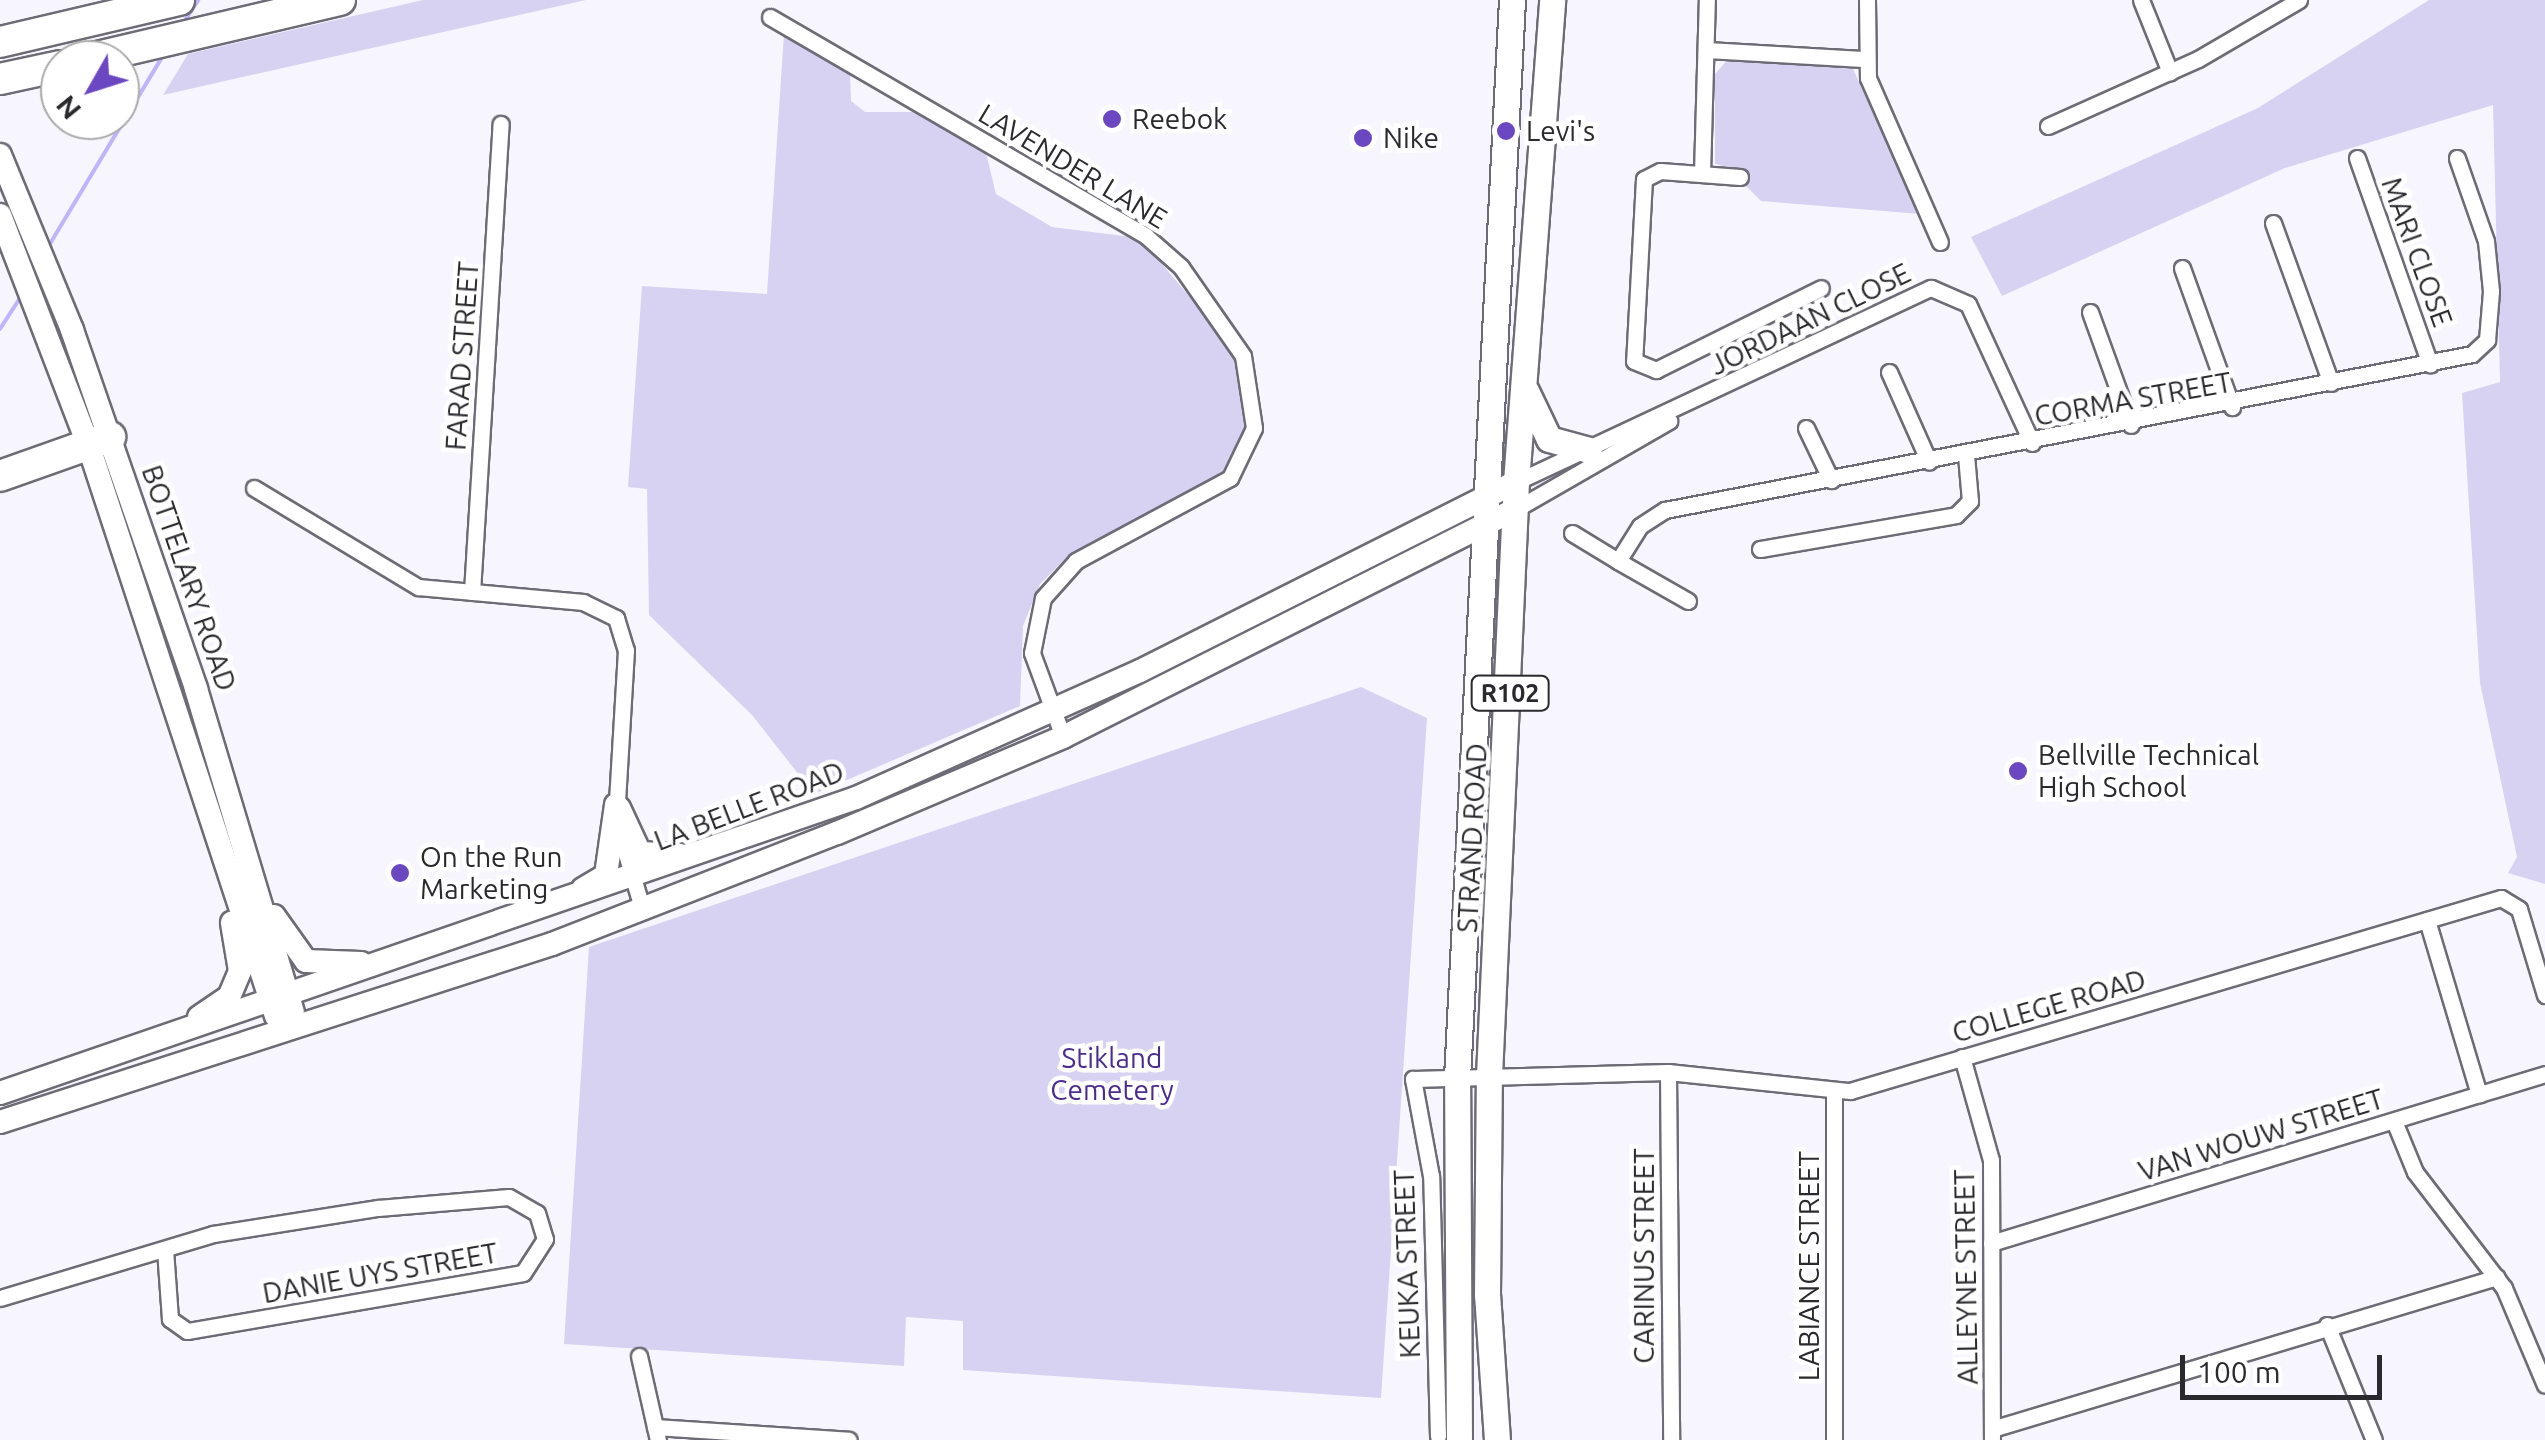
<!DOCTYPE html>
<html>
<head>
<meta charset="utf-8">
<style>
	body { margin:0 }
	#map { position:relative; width:2545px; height:1440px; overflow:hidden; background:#f7f6fe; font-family:Ubuntu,sans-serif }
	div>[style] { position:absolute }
	.green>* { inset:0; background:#d7d2f2 }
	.stream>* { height:4px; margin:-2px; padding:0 2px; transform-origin:2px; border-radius:2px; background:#c1b4fb }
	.roads { filter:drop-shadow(2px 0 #6d6c76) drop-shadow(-2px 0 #6d6c76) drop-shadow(0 2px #6d6c76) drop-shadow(0 -2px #6d6c76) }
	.street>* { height:15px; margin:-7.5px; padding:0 7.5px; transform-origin:7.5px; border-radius:7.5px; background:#fff }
	.secondary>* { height:22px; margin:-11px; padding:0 11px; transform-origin:11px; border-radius:11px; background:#fff }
	.primary>* { height:25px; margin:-12.5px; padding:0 12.5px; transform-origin:12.5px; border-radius:12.5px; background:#fff }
	.highway>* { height:30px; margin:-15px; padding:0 15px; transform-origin:15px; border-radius:15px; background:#fff }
	.dots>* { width:28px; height:28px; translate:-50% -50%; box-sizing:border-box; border:5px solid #fff; border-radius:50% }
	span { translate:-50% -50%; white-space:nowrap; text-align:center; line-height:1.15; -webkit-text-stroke:9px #fff; paint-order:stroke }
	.shield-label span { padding:2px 8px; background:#fff; border:2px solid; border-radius:8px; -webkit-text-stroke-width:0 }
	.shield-label { font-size:25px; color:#2a2a2e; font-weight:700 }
	.poi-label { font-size:28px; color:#2a2a2e }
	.left { translate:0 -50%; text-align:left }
	.street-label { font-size:28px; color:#2a2a2e }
	.park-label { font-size:28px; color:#4b2b8f }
	.north { position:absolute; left:40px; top:40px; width:100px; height:100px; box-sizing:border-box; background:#fff; border:2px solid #aaaaab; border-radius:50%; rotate:231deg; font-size:28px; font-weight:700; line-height:40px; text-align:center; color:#2a2a2e }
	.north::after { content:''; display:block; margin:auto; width:35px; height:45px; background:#6b48c1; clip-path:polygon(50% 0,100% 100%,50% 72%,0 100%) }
	.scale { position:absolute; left:2180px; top:1355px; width:202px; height:45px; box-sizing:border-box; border:5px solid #2a2a2e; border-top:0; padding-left:12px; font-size:30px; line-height:35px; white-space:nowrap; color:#2a2a2e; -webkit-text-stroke:8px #fff; paint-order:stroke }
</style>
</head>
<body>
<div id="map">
	<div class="green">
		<i style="clip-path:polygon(423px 0,586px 0,163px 95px,188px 54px)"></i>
		<i style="clip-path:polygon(2429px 0,2545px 0,2545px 884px,2508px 873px,2517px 857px,2480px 683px,2462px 393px,2500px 382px,2493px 105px,2285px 168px,2002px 296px,1971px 237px,2258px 108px)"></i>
		<i style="clip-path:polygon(784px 33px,850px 71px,851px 101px,865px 112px,922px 112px,986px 153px,996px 194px,1052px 227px,1140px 238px,1231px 346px,1249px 404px,1246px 430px,1220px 476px,1066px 558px,1040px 584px,1023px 626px,1020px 706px,814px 794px,752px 715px,649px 615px,647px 489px,628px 487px,642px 286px,767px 294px)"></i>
		<i style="clip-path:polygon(1730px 57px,1853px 69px,1920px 214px,1761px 201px,1745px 185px,1746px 171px,1715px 164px,1715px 74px)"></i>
		<i style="clip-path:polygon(1361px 687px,1427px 718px,1381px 1398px,963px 1370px,963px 1321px,906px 1317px,904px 1366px,564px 1344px,589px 947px)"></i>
	</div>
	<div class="stream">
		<i style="left:182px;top:25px;width:30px;rotate:-57deg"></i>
		<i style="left:48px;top:247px;width:225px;rotate:-59deg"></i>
		<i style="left:0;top:329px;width:40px;rotate:-57.1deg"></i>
	</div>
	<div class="roads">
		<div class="street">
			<i style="left:1867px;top:0;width:78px;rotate:89.3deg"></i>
			<i style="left:1868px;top:78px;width:179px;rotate:66.3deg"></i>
			<i style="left:2141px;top:0;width:78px;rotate:68.1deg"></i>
			<i style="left:770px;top:17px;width:435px;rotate:30.2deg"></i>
			<i style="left:1146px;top:236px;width:47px;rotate:41.5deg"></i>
			<i style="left:1181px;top:267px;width:108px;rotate:55.1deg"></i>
			<i style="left:1243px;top:356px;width:73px;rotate:81.3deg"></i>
			<i style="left:1254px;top:428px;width:55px;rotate:115.6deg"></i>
			<i style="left:1230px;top:478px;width:175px;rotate:151.7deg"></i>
			<i style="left:1076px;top:561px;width:50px;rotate:131.7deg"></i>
			<i style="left:1043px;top:598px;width:56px;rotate:101.3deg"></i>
			<i style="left:1032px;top:653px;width:90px;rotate:69.7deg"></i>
			<i style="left:1706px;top:50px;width:158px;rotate:3.3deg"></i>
			<i style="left:2048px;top:126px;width:164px;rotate:-24.1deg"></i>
			<i style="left:2198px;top:59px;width:117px;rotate:-30.3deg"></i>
			<i style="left:2357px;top:158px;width:219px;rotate:70.5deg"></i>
			<i style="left:1702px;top:174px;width:174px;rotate:-88.4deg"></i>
			<i style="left:1740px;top:177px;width:80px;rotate:-175.7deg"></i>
			<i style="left:1660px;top:171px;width:18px;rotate:153deg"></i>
			<i style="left:1644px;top:179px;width:182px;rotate:93.1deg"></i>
			<i style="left:1634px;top:361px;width:24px;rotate:22deg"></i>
			<i style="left:1656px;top:370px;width:184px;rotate:-26.4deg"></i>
			<i style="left:2273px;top:223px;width:170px;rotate:70.1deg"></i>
			<i style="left:2182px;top:268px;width:148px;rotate:70.2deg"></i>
			<i style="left:2090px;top:312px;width:120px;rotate:70.1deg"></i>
			<i style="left:1889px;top:372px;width:98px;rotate:66deg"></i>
			<i style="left:1806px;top:428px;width:58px;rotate:64.3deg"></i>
			<i style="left:1516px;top:482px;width:458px;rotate:-25.1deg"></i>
			<i style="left:1931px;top:288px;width:40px;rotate:23.4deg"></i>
			<i style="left:1968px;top:304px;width:153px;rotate:65.3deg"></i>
			<i style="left:254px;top:488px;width:192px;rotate:31.1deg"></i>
			<i style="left:418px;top:587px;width:166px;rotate:5.2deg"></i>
			<i style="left:583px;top:602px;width:37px;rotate:26deg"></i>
			<i style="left:616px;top:618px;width:34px;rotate:73deg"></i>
			<i style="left:626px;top:650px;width:170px;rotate:93.4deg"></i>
			<i style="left:616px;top:820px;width:95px;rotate:73.5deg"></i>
			<i style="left:1516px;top:509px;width:177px;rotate:-29.9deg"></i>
			<i style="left:1572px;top:533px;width:54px;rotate:31.3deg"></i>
			<i style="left:1760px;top:549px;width:199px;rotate:-9.8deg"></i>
			<i style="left:1956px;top:515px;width:20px;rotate:-45deg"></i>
			<i style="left:1970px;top:501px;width:46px;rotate:-95deg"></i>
			<i style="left:472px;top:592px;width:469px;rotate:-86.5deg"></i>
			<i style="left:1688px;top:601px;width:81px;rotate:-150.3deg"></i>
			<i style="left:1618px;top:561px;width:41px;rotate:-57.8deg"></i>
			<i style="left:1640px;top:526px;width:30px;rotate:-33deg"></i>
			<i style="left:1665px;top:510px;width:822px;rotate:-10.94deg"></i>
			<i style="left:2472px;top:354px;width:21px;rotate:-43deg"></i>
			<i style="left:2487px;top:340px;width:49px;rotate:-85.3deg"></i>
			<i style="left:2491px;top:291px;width:50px;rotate:-95.7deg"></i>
			<i style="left:2486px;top:241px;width:88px;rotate:-109.3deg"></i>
			<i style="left:2427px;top:920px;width:182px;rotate:73.4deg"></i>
			<i style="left:1962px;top:1057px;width:107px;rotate:74.3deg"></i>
			<i style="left:1991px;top:1160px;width:280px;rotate:89.8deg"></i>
			<i style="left:1668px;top:1072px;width:368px;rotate:89.5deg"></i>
			<i style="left:1834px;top:1092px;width:348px;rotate:90deg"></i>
			<i style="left:2394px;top:1121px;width:55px;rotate:67.6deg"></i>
			<i style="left:2415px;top:1172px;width:146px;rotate:52.5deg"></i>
			<i style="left:2504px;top:1288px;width:105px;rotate:67.1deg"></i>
			<i style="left:1991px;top:1243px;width:579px;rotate:-16.96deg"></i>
			<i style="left:0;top:1298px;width:222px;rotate:-16.7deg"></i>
			<i style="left:213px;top:1234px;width:167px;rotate:-9deg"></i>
			<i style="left:378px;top:1208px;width:131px;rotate:-4.8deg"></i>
			<i style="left:509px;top:1197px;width:32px;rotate:30deg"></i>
			<i style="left:537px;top:1213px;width:27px;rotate:73deg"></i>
			<i style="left:545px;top:1239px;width:40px;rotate:122.9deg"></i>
			<i style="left:523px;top:1273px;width:341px;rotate:170.2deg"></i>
			<i style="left:187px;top:1331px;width:21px;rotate:-145deg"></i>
			<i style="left:170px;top:1319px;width:70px;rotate:-94.1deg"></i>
			<i style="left:2327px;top:1325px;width:124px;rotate:67.8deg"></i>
			<i style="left:639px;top:1356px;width:86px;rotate:77.3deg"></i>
			<i style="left:655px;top:1427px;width:194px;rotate:3.8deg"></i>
			<i style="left:1992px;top:1429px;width:527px;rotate:-16.75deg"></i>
			<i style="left:1438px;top:1436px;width:260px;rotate:-91.5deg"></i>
			<i style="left:1431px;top:1176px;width:99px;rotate:-100.5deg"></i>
			<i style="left:1413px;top:1079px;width:255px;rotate:-1.6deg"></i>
			<i style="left:1668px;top:1072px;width:183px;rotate:6deg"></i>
			<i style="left:1850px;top:1091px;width:679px;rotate:-16.51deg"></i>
			<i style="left:2501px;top:898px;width:21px;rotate:31deg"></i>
			<i style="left:2519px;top:909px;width:90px;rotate:73.2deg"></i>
		</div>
		<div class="secondary">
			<i style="left:0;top:155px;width:189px;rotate:67.6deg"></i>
			<i style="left:72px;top:330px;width:380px;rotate:70.9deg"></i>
			<i style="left:196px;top:689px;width:337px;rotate:73.3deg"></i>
			<i style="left:0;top:215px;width:248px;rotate:69deg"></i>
			<i style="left:89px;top:447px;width:599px;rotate:71.81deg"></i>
			<i style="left:619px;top:808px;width:50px;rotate:65deg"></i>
			<i style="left:640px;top:853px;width:40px;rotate:2.9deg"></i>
			<i style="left:583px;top:889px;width:27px;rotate:-31deg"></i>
			<i style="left:606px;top:875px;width:71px;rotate:-81.9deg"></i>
			<i style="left:274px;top:916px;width:55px;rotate:54.6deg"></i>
			<i style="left:306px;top:961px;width:55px;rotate:2.1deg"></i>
			<i style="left:199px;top:1017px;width:36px;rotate:-34deg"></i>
			<i style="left:229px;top:997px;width:28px;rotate:-67deg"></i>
			<i style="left:240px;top:971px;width:49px;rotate:-99.5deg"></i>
			<i style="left:0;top:1093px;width:905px;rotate:-19.02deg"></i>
			<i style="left:856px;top:798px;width:311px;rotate:-24.1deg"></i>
			<i style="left:1140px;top:671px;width:421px;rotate:-26.7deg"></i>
			<i style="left:0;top:1122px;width:580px;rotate:-17.87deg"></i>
			<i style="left:552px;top:944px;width:306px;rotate:-21.3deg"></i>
			<i style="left:837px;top:833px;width:246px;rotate:-23deg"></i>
			<i style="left:1063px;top:737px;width:507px;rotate:-26.72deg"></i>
		</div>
		<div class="primary">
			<i style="left:1526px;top:391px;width:53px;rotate:64.4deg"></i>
			<i style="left:1549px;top:439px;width:41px;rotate:15.4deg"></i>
			<i style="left:1459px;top:1440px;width:362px;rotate:-90.3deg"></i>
			<i style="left:1457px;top:1078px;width:1079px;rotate:-87.08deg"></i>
			<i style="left:1497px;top:1440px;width:145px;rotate:-93.9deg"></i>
			<i style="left:1487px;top:1295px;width:219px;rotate:-89.5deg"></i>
			<i style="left:1489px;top:1076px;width:595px;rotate:-87.4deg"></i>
			<i style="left:1516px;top:482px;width:483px;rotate:-85.7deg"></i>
		</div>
		<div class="highway">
			<i style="left:0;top:42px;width:184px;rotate:-13.2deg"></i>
			<i style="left:84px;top:60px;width:263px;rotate:-13.2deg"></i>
			<i style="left:0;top:79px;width:61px;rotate:-12.2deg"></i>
			<i style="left:0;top:476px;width:117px;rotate:-19.5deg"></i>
		</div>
	</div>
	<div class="dots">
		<i style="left:1112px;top:119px;background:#6b48c1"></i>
		<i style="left:1506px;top:131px;background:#6b48c1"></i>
		<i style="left:1363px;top:138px;background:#6b48c1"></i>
		<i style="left:2018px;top:771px;background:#6b48c1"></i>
		<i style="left:400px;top:873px;background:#6b48c1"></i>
	</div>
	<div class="shield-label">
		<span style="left:1510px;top:693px">R102</span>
	</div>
	<div class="poi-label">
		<span class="left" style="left:1132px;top:119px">Reebok</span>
		<span class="left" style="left:1526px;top:131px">Levi's</span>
		<span class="left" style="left:1383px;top:138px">Nike</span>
		<span class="left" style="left:2038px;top:771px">Bellville Technical<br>High School</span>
		<span class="left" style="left:420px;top:873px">On the Run<br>Marketing</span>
	</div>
	<div class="street-label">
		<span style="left:1073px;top:166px;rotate:31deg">LAVENDER LANE</span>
		<span style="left:2417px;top:252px;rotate:70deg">MARI CLOSE</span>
		<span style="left:1810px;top:319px;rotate:-26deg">JORDAAN CLOSE</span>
		<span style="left:462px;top:356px;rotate:-86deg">FARAD STREET</span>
		<span style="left:2133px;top:399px;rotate:-10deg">CORMA STREET</span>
		<span style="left:189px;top:578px;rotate:71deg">BOTTELARY ROAD</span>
		<span style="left:749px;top:806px;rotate:-21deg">LA BELLE ROAD</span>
		<span style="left:1472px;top:838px;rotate:-87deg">STRAND ROAD</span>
		<span style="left:2049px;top:1006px;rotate:-16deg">COLLEGE ROAD</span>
		<span style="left:2261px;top:1135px;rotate:-17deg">VAN WOUW STREET</span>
		<span style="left:1644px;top:1256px;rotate:-90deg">CARINUS STREET</span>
		<span style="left:1407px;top:1264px;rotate:-92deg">KEUKA STREET</span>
		<span style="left:1809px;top:1266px;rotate:-90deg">LABIANCE STREET</span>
		<span style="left:380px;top:1273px;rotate:-10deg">DANIE UYS STREET</span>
		<span style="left:1966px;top:1277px;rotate:-91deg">ALLEYNE STREET</span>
	</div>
	<div class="park-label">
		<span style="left:1112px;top:1074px">Stikland<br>Cemetery</span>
	</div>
	<div class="north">N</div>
	<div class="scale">100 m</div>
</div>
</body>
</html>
